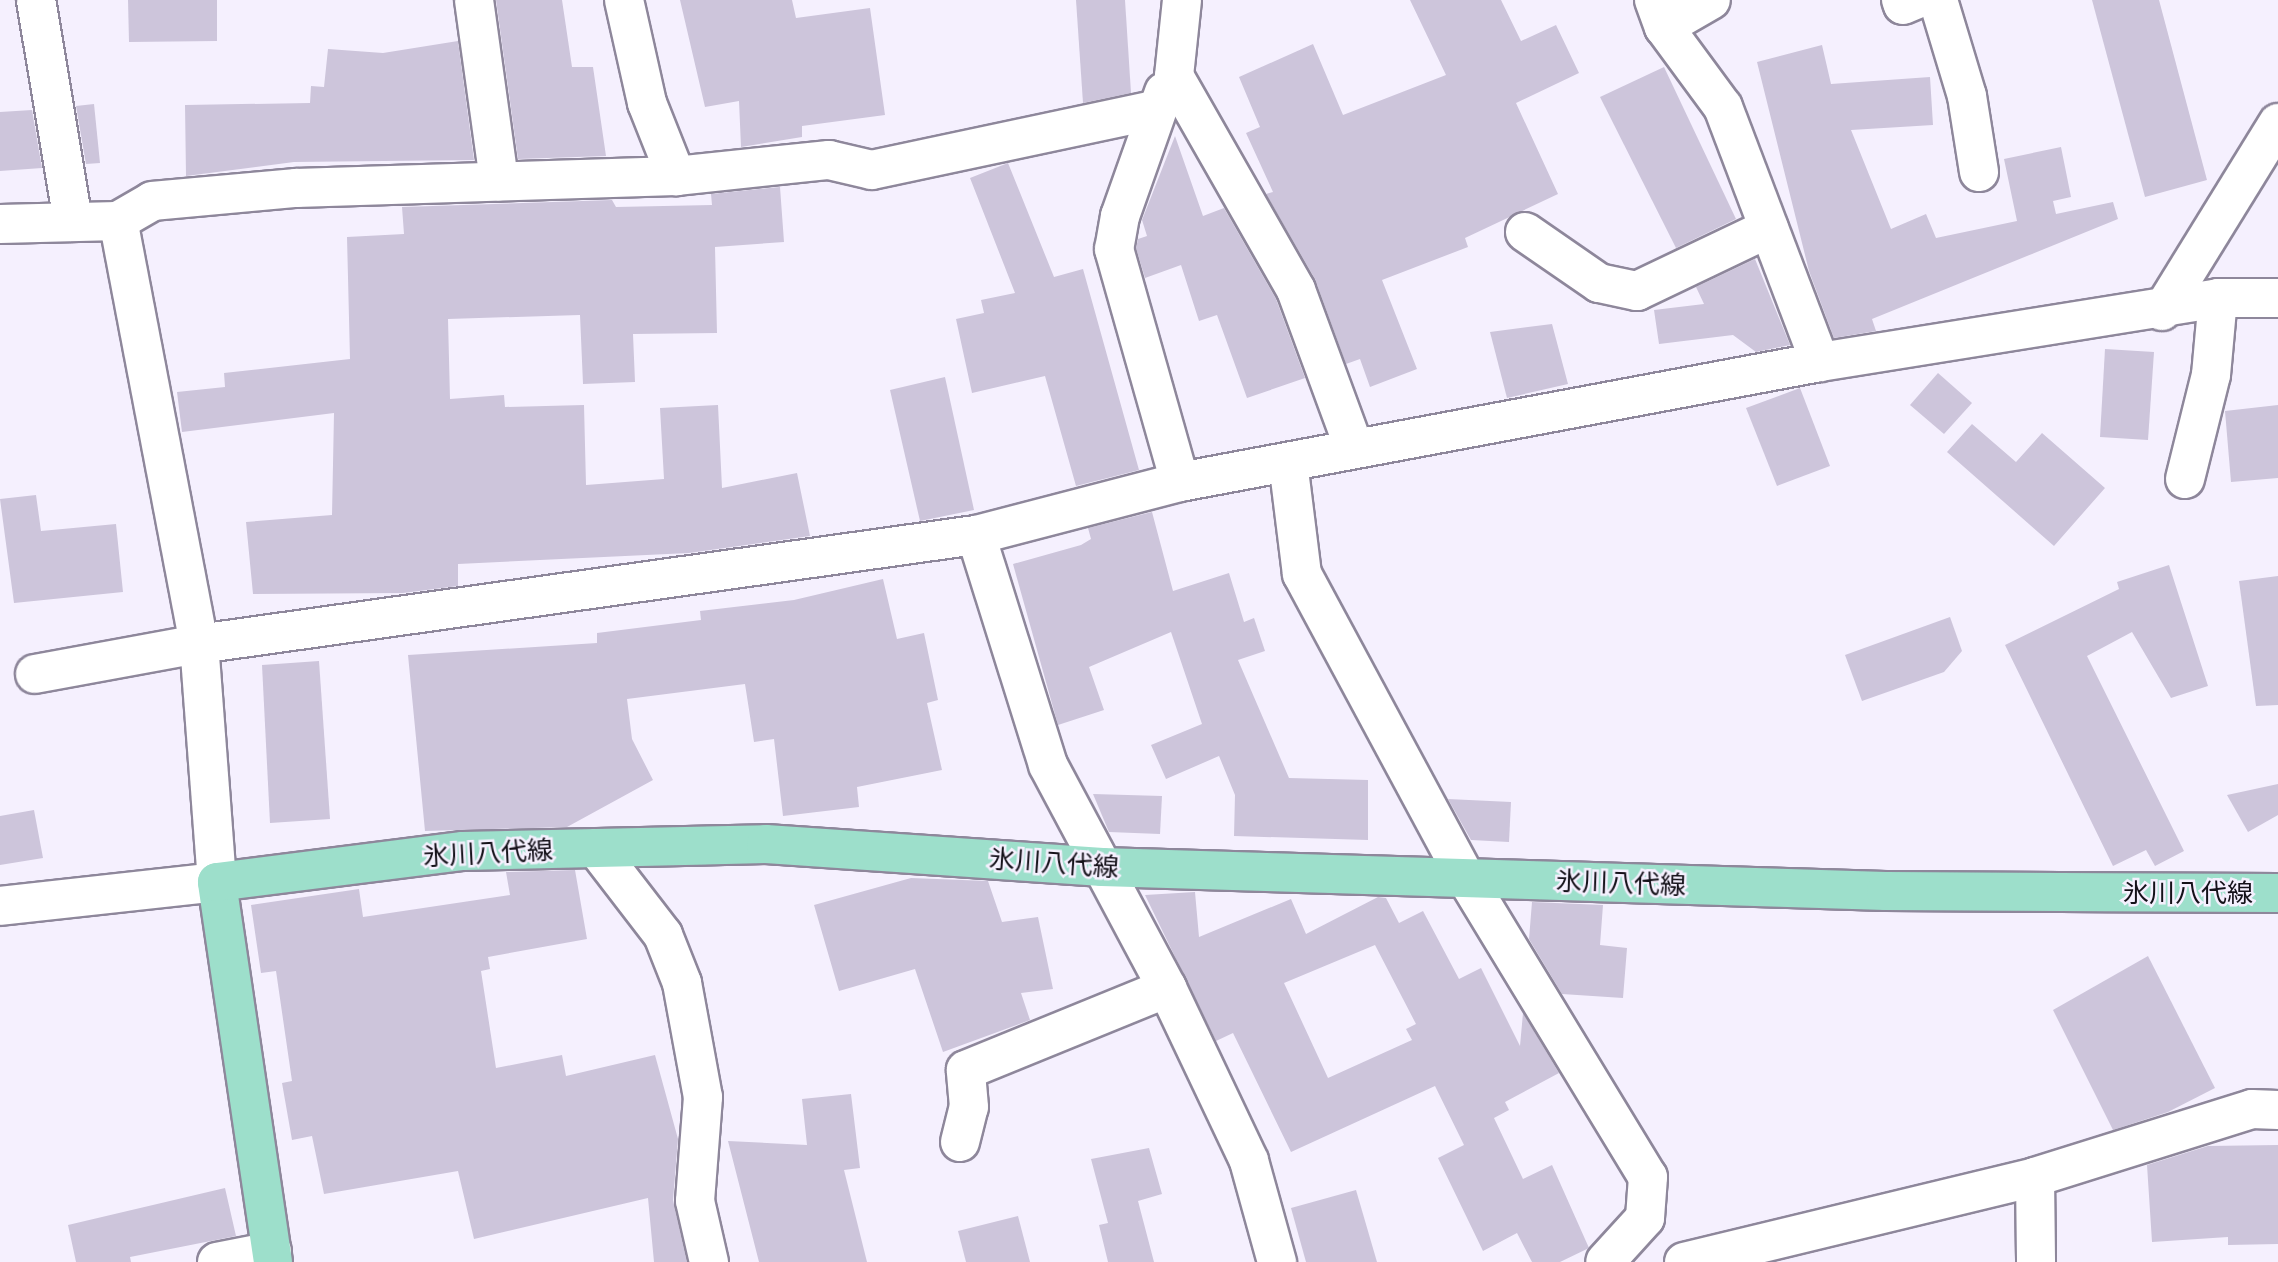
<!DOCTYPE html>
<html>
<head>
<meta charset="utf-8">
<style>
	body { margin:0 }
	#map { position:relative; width:2278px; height:1262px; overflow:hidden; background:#f5f0fe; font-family:Mulish,"Noto Sans JP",sans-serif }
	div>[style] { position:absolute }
	.building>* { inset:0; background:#cdc5db }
	.roads { filter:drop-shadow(2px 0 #8e879b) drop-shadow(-2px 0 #8e879b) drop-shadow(0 2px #8e879b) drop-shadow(0 -2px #8e879b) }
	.minor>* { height:38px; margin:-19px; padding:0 19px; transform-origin:19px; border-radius:19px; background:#fff }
	.major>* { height:38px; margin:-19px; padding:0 19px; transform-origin:19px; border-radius:19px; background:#9ddfcb }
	span { translate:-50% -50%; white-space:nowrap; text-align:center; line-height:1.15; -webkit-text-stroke:5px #f5f0fe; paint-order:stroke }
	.street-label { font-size:26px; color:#141119 }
</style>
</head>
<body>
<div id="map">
	<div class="building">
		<i style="clip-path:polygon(128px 0,217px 0,217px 41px,129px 42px)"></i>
		<i style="clip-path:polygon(496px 0,562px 0,572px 67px,593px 67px,606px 156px,518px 159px)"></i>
		<i style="clip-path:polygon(680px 0,792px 0,796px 18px,870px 8px,885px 115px,802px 126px,802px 137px,741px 147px,739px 101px,705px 107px)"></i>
		<i style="clip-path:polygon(1076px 0,1125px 0,1131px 93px,1083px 103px)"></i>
		<i style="clip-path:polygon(1410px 0,1501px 0,1521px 41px,1556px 25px,1579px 73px,1516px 103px,1558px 194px,1465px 238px,1468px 247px,1382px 280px,1417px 369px,1370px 387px,1360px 359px,1346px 364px,1315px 279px,1266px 194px,1273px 192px,1246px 133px,1260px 127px,1239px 77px,1313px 44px,1343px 115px,1446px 75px)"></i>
		<i style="clip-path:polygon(2092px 0,2159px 0,2207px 180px,2145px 197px)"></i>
		<i style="clip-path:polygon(458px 41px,474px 160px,294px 162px,186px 176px,185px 105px,310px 103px,311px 86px,324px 87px,328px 49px,383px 53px)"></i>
		<i style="clip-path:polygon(1822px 45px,1831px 84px,1930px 77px,1933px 125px,1851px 130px,1891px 229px,1926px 214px,1936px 238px,2017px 221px,2004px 159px,2061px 147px,2071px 197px,2053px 201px,2056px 214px,2113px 202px,2118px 219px,1872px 319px,1876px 331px,1834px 338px,1809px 271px,1757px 62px)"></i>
		<i style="clip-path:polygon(1664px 67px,1736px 219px,1676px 248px,1600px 97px)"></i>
		<i style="clip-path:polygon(94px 104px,100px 163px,86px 164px,76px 106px)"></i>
		<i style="clip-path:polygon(32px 110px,42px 168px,0 171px,0 112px)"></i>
		<i style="clip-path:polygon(1175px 136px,1203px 216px,1224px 208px,1276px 299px,1305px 378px,1247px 398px,1217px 315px,1199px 321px,1181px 265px,1145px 278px,1136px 248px,1138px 239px,1147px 236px,1142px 220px)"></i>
		<i style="clip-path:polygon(1008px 163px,1054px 277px,1083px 269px,1139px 470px,1076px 486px,1045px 376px,972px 393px,956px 319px,984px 313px,981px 300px,1015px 293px,970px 178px)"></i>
		<i style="clip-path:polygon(780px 187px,784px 242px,715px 247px,717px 333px,633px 334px,635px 382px,583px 384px,580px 315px,448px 319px,450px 399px,504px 395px,505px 407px,584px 405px,586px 485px,664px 479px,660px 408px,718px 405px,722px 488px,797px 473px,810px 536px,689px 553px,458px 564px,458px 586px,403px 593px,253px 594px,246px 522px,332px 515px,334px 413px,182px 432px,177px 392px,225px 387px,224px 373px,350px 359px,347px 237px,404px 234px,402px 207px,612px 200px,616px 207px,712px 205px,711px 194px)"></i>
		<i style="clip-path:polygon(1755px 259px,1790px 345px,1756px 352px,1733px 335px,1659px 344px,1654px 310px,1704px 304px,1696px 287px)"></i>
		<i style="clip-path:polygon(1552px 324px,1568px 384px,1507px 398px,1490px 332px)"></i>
		<i style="clip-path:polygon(2105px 349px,2154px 352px,2148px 440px,2100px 437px)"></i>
		<i style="clip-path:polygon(1938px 373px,1972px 403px,1944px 434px,1910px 405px)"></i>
		<i style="clip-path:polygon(945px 377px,974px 510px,920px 521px,890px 390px)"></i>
		<i style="clip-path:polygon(1800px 388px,1830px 466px,1777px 486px,1746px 408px)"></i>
		<i style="clip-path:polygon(2278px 405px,2278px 478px,2231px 482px,2225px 411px)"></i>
		<i style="clip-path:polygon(1972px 424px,2016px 462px,2042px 433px,2105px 488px,2054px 546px,1947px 452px)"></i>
		<i style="clip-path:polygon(36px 495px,41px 531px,116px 524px,123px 592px,14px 603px,0 499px)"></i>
		<i style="clip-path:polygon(1152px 512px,1173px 591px,1229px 573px,1244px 622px,1254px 618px,1265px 651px,1238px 660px,1289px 778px,1368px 780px,1368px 840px,1234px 836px,1235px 795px,1219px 756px,1166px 779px,1151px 745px,1202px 724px,1171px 632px,1089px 667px,1104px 710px,1058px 725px,1013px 564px,1081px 545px,1091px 539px,1088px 528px)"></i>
		<i style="clip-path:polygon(2169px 565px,2208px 686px,2171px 698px,2132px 632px,2087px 656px,2184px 851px,2155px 866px,2146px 850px,2113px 866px,2005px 645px,2119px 589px,2117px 582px)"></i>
		<i style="clip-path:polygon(2278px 576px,2278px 705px,2256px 706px,2239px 581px)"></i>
		<i style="clip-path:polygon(883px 579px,897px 639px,924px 633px,938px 700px,927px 703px,942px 770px,857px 787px,859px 807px,783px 816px,774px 739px,754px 742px,745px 684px,627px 699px,632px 739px,653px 780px,567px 827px,425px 831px,408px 655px,597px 643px,597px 633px,701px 620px,700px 611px,794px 600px)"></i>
		<i style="clip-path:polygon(1950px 617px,1962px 651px,1944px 672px,1862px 701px,1845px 655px)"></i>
		<i style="clip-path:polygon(319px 661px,330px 819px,270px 823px,262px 665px)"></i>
		<i style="clip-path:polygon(2278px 784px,2278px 815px,2248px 832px,2227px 795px)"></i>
		<i style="clip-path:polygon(1093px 794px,1162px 796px,1160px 834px,1109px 832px)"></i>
		<i style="clip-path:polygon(1448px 799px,1511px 802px,1509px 842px,1471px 840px)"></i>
		<i style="clip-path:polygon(34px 810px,43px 858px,0 865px,0 816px)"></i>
		<i style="clip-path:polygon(575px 870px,587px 939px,488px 957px,490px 969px,481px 971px,496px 1068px,562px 1055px,566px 1076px,655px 1055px,678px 1139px,673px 1200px,687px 1262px,654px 1262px,648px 1198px,474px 1239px,458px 1171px,324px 1194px,312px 1136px,292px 1140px,282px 1083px,292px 1081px,276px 971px,261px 973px,251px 905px,359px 889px,363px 917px,510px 895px,506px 872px)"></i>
		<i style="clip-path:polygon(911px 878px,988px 881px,1002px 922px,1038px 917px,1053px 989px,1021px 993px,1030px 1020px,943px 1052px,915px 969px,839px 991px,814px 905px)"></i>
		<i style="clip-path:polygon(evenodd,1195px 892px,1199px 937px,1291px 899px,1306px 934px,1378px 897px,1386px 898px,1399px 923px,1423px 911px,1459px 979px,1481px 968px,1520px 1046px,1523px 1013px,1559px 1073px,1505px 1102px,1509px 1110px,1494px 1118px,1523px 1179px,1552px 1165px,1589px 1248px,1560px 1262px,1532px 1262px,1517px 1233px,1483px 1251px,1438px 1158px,1464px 1145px,1435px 1086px,1291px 1152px,1233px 1033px,1216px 1041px,1145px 895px,1195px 892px,1375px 945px,1416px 1024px,1406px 1029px,1412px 1040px,1328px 1078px,1284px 983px,1375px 945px)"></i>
		<i style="clip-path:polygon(1532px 902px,1603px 905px,1600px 945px,1627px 948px,1623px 998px,1562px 994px,1529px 939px)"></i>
		<i style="clip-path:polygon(2148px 956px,2215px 1088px,2168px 1112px,2113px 1130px,2053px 1010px)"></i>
		<i style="clip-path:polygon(851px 1094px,860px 1168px,844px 1170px,867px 1262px,759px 1262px,728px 1141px,807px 1145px,802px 1099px)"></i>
		<i style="clip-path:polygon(2278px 1145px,2278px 1244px,2228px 1245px,2228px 1237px,2152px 1242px,2147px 1165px,2208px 1146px)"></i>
		<i style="clip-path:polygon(1149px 1148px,1162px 1194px,1138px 1201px,1154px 1262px,1108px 1262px,1099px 1225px,1108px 1223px,1091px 1159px)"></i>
		<i style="clip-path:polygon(225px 1188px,236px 1236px,130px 1257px,131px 1262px,76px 1262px,68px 1225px)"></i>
		<i style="clip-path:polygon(1356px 1190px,1377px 1262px,1306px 1262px,1291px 1208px)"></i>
		<i style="clip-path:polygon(1018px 1216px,1030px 1262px,966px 1262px,958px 1231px)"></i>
	</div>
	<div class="roads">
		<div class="minor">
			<i style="left:36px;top:0;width:225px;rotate:80.5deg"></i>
			<i style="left:474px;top:0;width:183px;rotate:82.1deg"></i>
			<i style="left:624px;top:0;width:106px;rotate:77.4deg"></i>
			<i style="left:647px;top:103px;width:79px;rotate:68.3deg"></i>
			<i style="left:1182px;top:0;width:76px;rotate:96deg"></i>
			<i style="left:1174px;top:76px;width:246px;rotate:60.3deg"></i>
			<i style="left:1296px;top:290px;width:168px;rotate:69.8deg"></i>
			<i style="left:1654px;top:0;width:29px;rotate:70deg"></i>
			<i style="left:1664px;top:27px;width:99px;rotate:53.6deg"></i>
			<i style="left:1723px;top:107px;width:273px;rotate:69.2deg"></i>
			<i style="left:1901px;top:0;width:5px;rotate:68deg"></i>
			<i style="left:1903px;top:5px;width:13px;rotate:-23deg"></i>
			<i style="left:1938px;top:0;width:100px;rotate:73.2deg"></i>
			<i style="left:1967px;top:96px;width:77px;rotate:81deg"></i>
			<i style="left:1664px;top:27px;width:54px;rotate:-29.9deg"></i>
			<i style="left:1164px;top:92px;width:132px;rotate:109.5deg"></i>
			<i style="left:1120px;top:216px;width:34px;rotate:100deg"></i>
			<i style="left:1114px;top:249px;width:242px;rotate:74.2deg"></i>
			<i style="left:0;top:224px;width:118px;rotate:-1.5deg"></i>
			<i style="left:118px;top:221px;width:39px;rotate:-30deg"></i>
			<i style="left:152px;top:201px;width:145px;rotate:-5.2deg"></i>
			<i style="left:296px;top:188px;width:380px;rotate:-1.8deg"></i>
			<i style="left:676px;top:176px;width:154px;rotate:-6deg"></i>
			<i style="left:829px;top:160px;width:44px;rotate:13.1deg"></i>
			<i style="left:872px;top:170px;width:288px;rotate:-12deg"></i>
			<i style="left:1525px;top:232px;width:90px;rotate:34.6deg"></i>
			<i style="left:1599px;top:283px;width:39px;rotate:12deg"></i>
			<i style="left:1637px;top:291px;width:146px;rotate:-25.5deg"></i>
			<i style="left:2162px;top:311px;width:221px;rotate:-58.3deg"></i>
			<i style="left:1288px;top:462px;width:113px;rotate:82.9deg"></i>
			<i style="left:1302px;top:574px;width:345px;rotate:61.7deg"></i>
			<i style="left:1466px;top:878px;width:350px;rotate:58.7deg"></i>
			<i style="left:1648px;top:1177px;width:41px;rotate:94.2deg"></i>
			<i style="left:1645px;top:1218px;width:59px;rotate:132.3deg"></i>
			<i style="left:2185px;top:479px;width:107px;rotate:-76deg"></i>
			<i style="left:2211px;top:375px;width:77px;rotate:-84.8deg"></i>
			<i style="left:976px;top:535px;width:241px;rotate:72.6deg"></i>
			<i style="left:1048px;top:765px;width:253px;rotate:61.9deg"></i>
			<i style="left:1167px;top:988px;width:191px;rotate:64.6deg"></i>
			<i style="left:1249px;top:1161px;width:105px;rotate:74.5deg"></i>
			<i style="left:35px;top:674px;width:167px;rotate:-10.4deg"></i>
			<i style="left:199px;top:644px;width:785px;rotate:-7.99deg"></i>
			<i style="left:976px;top:535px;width:211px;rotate:-14.6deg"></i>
			<i style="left:1180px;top:482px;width:651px;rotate:-10.62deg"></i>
			<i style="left:1820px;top:362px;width:403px;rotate:-9.1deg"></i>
			<i style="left:2218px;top:298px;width:60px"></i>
			<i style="left:596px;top:848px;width:110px;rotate:52.4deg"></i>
			<i style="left:663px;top:935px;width:52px;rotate:68.4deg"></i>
			<i style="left:682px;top:983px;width:116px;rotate:79.6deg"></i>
			<i style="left:703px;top:1097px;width:104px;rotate:94.4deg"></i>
			<i style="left:695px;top:1201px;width:63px;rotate:77.1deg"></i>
			<i style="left:0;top:906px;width:218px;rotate:-6.3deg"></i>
			<i style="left:217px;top:882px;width:239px;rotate:-94.3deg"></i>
			<i style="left:199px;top:644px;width:431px;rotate:-100.8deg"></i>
			<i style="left:960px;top:1142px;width:36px;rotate:-76deg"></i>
			<i style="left:969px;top:1107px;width:37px;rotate:-95deg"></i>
			<i style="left:966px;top:1070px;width:217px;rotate:-22.2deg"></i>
			<i style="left:2035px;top:1177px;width:85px;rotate:89.3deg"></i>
			<i style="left:217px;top:1262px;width:56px;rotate:-11.3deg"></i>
			<i style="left:1684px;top:1262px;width:361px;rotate:-13.6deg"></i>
			<i style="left:2035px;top:1177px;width:227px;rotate:-17.4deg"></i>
			<i style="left:2252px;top:1109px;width:26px;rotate:2deg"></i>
		</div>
		<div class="major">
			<i style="left:273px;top:1262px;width:384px;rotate:-98.4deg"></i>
			<i style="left:217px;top:882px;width:248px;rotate:-7.2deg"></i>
			<i style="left:463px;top:851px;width:303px;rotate:-1.3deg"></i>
			<i style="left:766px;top:844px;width:337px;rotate:3.9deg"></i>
			<i style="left:1102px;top:867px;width:784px;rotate:1.75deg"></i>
			<i style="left:1886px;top:891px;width:392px;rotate:0.3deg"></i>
		</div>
	</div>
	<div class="street-label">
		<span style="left:488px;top:853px;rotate:-3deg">氷川八代線</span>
		<span style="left:1054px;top:863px;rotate:4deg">氷川八代線</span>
		<span style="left:1621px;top:883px;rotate:2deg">氷川八代線</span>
		<span style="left:2188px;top:893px">氷川八代線</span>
	</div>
</div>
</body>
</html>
